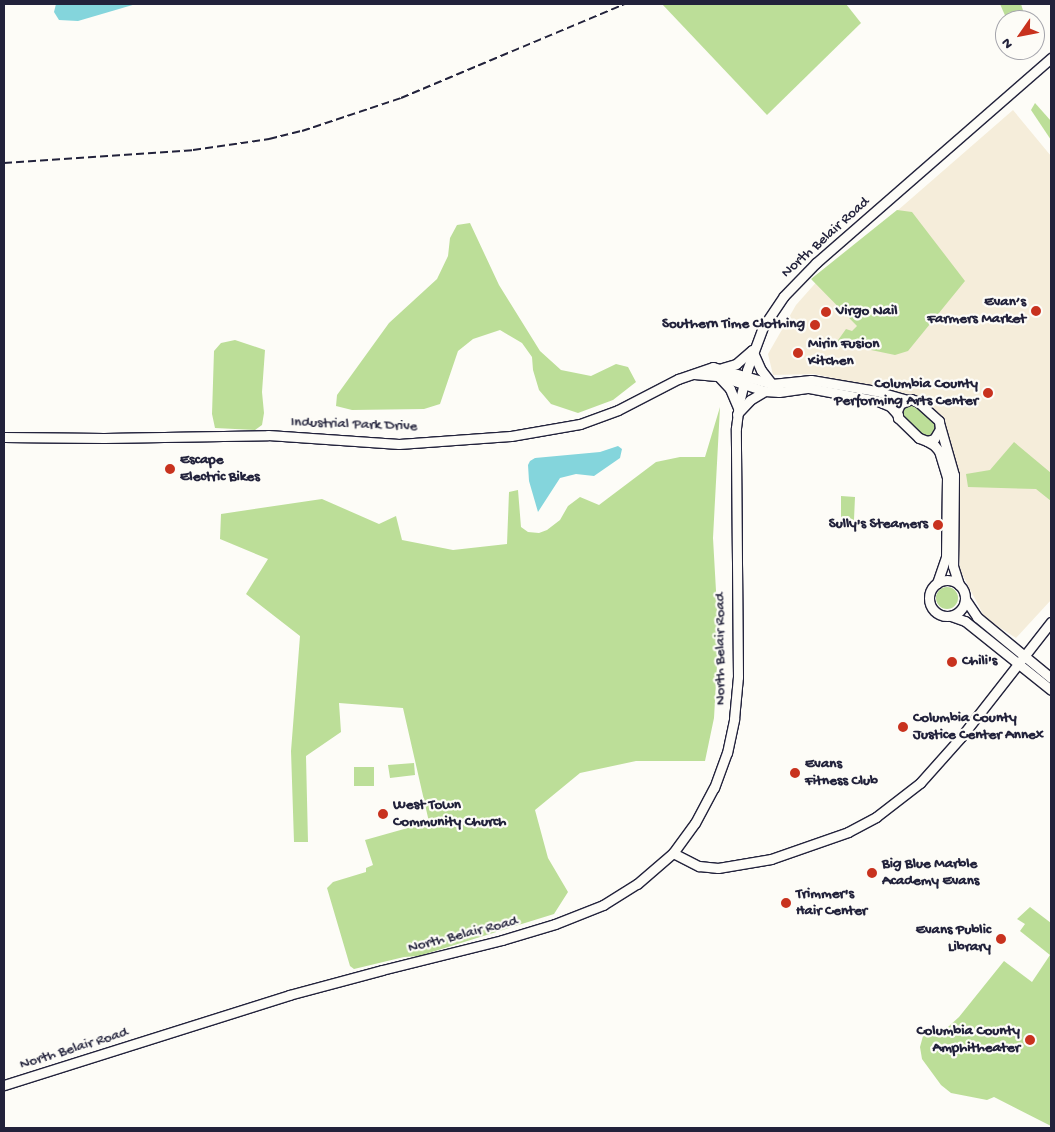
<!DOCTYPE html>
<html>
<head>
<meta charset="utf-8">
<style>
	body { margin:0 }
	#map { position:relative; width:1055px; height:1132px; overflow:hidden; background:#fdfcf7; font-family:"Gochi Hand",sans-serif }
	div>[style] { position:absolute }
	.built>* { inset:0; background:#f5edda }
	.green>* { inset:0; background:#bcde98 }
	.round { border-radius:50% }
	.water>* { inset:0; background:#84d5dc }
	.roads { filter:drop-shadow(1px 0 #22223b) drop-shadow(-1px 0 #22223b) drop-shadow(0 1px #22223b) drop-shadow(0 -1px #22223b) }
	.tertiary>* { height:9px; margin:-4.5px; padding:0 4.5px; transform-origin:4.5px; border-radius:4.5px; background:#fdfcf7 }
	.tertiary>.ring { margin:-4.5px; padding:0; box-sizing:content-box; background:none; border:9px solid #fdfcf7; border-radius:50% }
	.rail>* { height:2px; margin-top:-1px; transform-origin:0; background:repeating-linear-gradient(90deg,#22223b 0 8px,transparent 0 12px) }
	.dots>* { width:14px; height:14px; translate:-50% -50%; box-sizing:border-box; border:2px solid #fdfcf7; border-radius:50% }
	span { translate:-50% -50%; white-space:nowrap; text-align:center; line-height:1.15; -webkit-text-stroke:4.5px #fdfcf7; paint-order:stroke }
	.street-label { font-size:15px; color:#22223b }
	.poi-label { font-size:15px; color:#22223b; font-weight:700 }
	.right { translate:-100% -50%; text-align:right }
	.left { translate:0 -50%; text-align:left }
	.frame { position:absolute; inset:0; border:5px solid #22223b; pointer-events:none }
	.north { position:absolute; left:995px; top:10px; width:50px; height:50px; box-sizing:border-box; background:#fdfcf7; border:1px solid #a5a5ac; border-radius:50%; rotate:237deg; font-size:14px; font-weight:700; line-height:20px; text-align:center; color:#22223b }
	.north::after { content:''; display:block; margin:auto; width:18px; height:22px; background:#c8321e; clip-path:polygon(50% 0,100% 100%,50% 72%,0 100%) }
</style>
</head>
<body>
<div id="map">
	<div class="built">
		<i style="clip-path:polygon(1013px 110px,1051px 156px,1051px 600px,1016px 638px,985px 618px,960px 570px,956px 469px,944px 421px,917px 396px,814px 374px,773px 375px,768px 354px,796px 305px,820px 278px)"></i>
	</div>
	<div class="green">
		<i style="clip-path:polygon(662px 4px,846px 4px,861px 23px,767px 115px)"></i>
		<i style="clip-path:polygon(1000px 4px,1021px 4px,1026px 20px,1007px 20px)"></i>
		<i style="clip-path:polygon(1035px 103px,1051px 121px,1051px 140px,1031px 110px)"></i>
		<i style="clip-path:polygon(897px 210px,912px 212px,965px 281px,908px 351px,895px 355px,847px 345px,846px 350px,836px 343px,846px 329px,852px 331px,857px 326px,811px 279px)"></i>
		<i style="clip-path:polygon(470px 223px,499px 285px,540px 351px,561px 370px,591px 376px,616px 364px,628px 367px,636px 382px,613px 400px,578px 413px,551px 404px,539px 390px,533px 370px,532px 357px,522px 343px,500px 330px,473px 339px,458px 351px,440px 404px,424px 409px,352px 410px,336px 406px,337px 395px,389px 323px,437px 279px,448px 256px,450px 238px,457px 225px)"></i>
		<i style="clip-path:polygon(235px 340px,265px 350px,262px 392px,264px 413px,262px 425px,255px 430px,215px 428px,212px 414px,214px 351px,221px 343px)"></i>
		<i style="clip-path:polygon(912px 402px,934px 420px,937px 431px,928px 437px,922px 435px,902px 416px,904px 405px)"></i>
		<i style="clip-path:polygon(720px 407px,713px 538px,718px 626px,717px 665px,714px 718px,705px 761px,636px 761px,580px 773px,535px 810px,548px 858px,568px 892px,554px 914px,419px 956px,404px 957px,354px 969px,350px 966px,327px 888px,333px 882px,366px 872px,366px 868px,373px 865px,365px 840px,429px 822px,403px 708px,339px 703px,341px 732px,306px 756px,308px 842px,294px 842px,291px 751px,300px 636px,246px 594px,268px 559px,220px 539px,221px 514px,322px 499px,379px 524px,396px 516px,402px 540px,453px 550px,507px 544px,509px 492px,518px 490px,521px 527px,528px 532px,539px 533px,547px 530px,560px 520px,568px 506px,580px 497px,599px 505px,656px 462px,680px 457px,705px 457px)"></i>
		<i style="clip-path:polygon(1014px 442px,1051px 473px,1051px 501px,1036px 489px,968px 487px,966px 474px,990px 470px)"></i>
		<i style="clip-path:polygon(841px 496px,855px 497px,854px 520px,850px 519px,850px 523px,841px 523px)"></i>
		<i class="round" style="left:936px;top:587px;width:22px;height:22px"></i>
		<i style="clip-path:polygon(414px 763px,415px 775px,390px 778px,388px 765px)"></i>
		<i style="clip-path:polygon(354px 767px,374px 767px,374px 786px,354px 786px)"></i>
		<i style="clip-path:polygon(1030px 907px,1051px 923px,1051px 1126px,994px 1097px,987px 1100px,951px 1093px,941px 1085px,922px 1059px,920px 1047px,923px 1036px,929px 1033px,937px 1037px,959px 1017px,1004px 961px,1032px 982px,1050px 955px,1020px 931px,1025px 924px,1017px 919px)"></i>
	</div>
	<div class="water">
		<i style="clip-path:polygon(56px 4px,136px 4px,78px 21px,59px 20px,54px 12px)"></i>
		<i style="clip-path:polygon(618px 446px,622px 449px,620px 458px,594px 476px,576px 474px,560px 478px,538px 512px,529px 481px,528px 465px,530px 461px,535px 458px,600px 452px)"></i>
	</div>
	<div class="roads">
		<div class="tertiary">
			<i style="left:722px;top:368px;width:15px;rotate:-16deg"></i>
			<i style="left:736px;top:364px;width:21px;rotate:-41deg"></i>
			<i style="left:752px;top:350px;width:22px;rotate:66deg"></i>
			<i style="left:761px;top:370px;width:18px;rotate:52deg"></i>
			<i style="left:694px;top:374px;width:25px;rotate:5deg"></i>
			<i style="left:719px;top:376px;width:48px;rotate:18.1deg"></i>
			<i style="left:765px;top:391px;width:14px;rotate:4deg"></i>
			<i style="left:779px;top:392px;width:30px;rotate:-8deg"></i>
			<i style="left:809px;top:388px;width:70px;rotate:10.7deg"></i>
			<i style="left:878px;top:401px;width:13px;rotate:23deg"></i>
			<i style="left:890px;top:406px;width:12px;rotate:48deg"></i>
			<i style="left:719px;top:377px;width:16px;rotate:47deg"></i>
			<i style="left:730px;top:389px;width:21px;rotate:67deg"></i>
			<i style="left:911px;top:399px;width:8px;rotate:23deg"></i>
			<i style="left:918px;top:402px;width:28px;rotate:42deg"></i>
			<i style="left:939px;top:421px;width:8px;rotate:83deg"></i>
			<i style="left:940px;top:429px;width:12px;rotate:121deg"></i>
			<i style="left:934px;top:439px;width:7px;rotate:164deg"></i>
			<i style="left:927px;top:441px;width:9px;rotate:-159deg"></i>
			<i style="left:919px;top:438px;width:29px;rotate:-136deg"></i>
			<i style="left:898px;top:418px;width:7px;rotate:-98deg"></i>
			<i style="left:897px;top:411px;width:8px;rotate:-67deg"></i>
			<i style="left:900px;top:404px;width:12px;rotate:-24deg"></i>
			<i style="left:737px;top:414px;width:19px;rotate:-47deg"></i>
			<i style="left:750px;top:400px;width:17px;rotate:-31deg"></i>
			<i style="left:940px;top:426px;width:51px;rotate:74.1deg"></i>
			<i style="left:954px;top:475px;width:91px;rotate:90.6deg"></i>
			<i style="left:953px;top:566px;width:20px;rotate:72deg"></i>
			<i style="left:4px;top:437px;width:100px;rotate:0.6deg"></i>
			<i style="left:104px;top:438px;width:164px;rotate:-1deg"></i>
			<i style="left:268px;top:435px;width:131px;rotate:3.9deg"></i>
			<i style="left:399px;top:444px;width:112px;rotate:-4.1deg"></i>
			<i style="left:511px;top:436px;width:70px;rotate:-9.9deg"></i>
			<i style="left:580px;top:424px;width:40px;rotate:-20.2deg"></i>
			<i style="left:618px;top:410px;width:68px;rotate:-27.3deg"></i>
			<i style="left:678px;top:379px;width:37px;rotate:-19deg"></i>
			<i style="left:713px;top:367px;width:61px;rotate:16.1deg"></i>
			<i style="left:772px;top:384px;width:39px;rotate:-6deg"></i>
			<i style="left:811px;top:380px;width:66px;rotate:9.6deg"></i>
			<i style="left:876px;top:391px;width:32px;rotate:16deg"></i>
			<i style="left:927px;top:441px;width:8px;rotate:30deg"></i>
			<i style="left:934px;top:445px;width:8px;rotate:50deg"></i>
			<i style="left:939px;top:451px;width:27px;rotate:73deg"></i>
			<i style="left:947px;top:477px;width:80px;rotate:90.7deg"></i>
			<i style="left:946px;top:557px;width:28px;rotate:109deg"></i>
			<i class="ring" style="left:929px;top:580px;width:27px;height:27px"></i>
			<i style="left:965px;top:599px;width:22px;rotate:56deg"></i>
			<i style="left:977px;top:617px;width:96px;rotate:39.5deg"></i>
			<i style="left:951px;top:616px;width:15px;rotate:20deg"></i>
			<i style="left:965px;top:621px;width:110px;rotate:38.7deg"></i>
			<i style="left:673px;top:853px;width:29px;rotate:27deg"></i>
			<i style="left:699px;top:866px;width:19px;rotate:6deg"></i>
			<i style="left:718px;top:868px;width:54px;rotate:-9.6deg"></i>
			<i style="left:771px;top:859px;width:82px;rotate:-19.3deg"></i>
			<i style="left:848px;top:832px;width:32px;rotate:-28deg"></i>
			<i style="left:876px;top:817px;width:56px;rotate:-37.7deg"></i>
			<i style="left:920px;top:783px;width:62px;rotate:-48.3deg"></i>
			<i style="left:961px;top:737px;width:146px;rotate:-52deg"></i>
			<i style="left:4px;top:1085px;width:299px;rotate:-17.5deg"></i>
			<i style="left:289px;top:995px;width:96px;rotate:-15deg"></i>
			<i style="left:382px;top:970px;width:124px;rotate:-14deg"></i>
			<i style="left:502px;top:940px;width:55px;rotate:-16.8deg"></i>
			<i style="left:555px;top:924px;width:52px;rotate:-21.6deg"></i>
			<i style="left:603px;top:905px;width:40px;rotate:-32deg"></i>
			<i style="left:637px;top:884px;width:48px;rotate:-40.7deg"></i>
			<i style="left:673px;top:853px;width:37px;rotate:-54deg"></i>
			<i style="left:695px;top:823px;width:40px;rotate:-62deg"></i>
			<i style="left:714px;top:788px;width:37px;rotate:-70deg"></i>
			<i style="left:727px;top:753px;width:35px;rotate:-78deg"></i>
			<i style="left:734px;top:719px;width:42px;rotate:-84.6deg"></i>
			<i style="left:738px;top:677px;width:249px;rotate:-90.5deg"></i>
			<i style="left:736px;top:428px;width:25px;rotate:-83deg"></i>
			<i style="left:739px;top:403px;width:34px;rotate:-76deg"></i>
			<i style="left:747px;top:370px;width:46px;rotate:-69.6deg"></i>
			<i style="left:763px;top:327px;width:37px;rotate:-56deg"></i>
			<i style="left:784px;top:296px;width:46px;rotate:-45.9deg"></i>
			<i style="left:816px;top:263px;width:312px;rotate:-41.1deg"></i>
		</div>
	</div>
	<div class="rail">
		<i style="left:4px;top:163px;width:189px;rotate:-3.9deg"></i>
		<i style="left:193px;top:150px;width:77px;rotate:-8.2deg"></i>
		<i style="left:269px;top:139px;width:34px;rotate:-14deg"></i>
		<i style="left:302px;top:131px;width:104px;rotate:-18.4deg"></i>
		<i style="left:401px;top:98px;width:243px;rotate:-22.8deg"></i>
	</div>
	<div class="dots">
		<i style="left:1036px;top:311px;background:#c8321e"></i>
		<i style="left:826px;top:312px;background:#c8321e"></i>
		<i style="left:815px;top:325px;background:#c8321e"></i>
		<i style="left:798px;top:353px;background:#c8321e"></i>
		<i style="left:988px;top:393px;background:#c8321e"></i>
		<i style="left:170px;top:469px;background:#c8321e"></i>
		<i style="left:938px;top:525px;background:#c8321e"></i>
		<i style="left:952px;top:662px;background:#c8321e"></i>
		<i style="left:903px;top:727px;background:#c8321e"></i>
		<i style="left:795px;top:773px;background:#c8321e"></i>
		<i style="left:383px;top:814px;background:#c8321e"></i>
		<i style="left:872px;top:873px;background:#c8321e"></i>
		<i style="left:786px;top:903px;background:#c8321e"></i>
		<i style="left:1001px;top:939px;background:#c8321e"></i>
		<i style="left:1030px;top:1040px;background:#c8321e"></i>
	</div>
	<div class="street-label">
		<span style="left:826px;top:238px;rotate:-42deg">North Belair Road</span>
		<span style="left:354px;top:425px;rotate:2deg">Industrial Park Drive</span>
		<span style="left:721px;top:649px;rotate:-90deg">North Belair Road</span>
		<span style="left:463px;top:935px;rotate:-14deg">North Belair Road</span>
		<span style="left:74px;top:1049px;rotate:-17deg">North Belair Road</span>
	</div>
	<div class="poi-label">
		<span class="right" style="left:1026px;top:311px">Evan’s<br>Farmers Market</span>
		<span class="left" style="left:836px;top:312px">Virgo Nail</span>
		<span class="right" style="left:805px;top:325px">Southern Time Clothing</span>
		<span class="left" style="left:808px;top:353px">Mirin Fusion<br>Kitchen</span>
		<span class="right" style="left:978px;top:393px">Columbia County<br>Performing Arts Center</span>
		<span class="left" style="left:180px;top:469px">Escape<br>Electric Bikes</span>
		<span class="right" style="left:928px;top:525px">Sully's Steamers</span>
		<span class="left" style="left:962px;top:662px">Chili's</span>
		<span class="left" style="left:913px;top:727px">Columbia County<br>Justice Center Annex</span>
		<span class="left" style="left:805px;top:773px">Evans<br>Fitness Club</span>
		<span class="left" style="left:393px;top:814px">West Town<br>Community Church</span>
		<span class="left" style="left:882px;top:873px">Big Blue Marble<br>Academy Evans</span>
		<span class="left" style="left:796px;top:903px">Trimmer's<br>Hair Center</span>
		<span class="right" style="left:991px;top:939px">Evans Public<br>Library</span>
		<span class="right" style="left:1020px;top:1040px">Columbia County<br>Amphitheater</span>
	</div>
	<div class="frame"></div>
	<div class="north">N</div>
</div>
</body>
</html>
